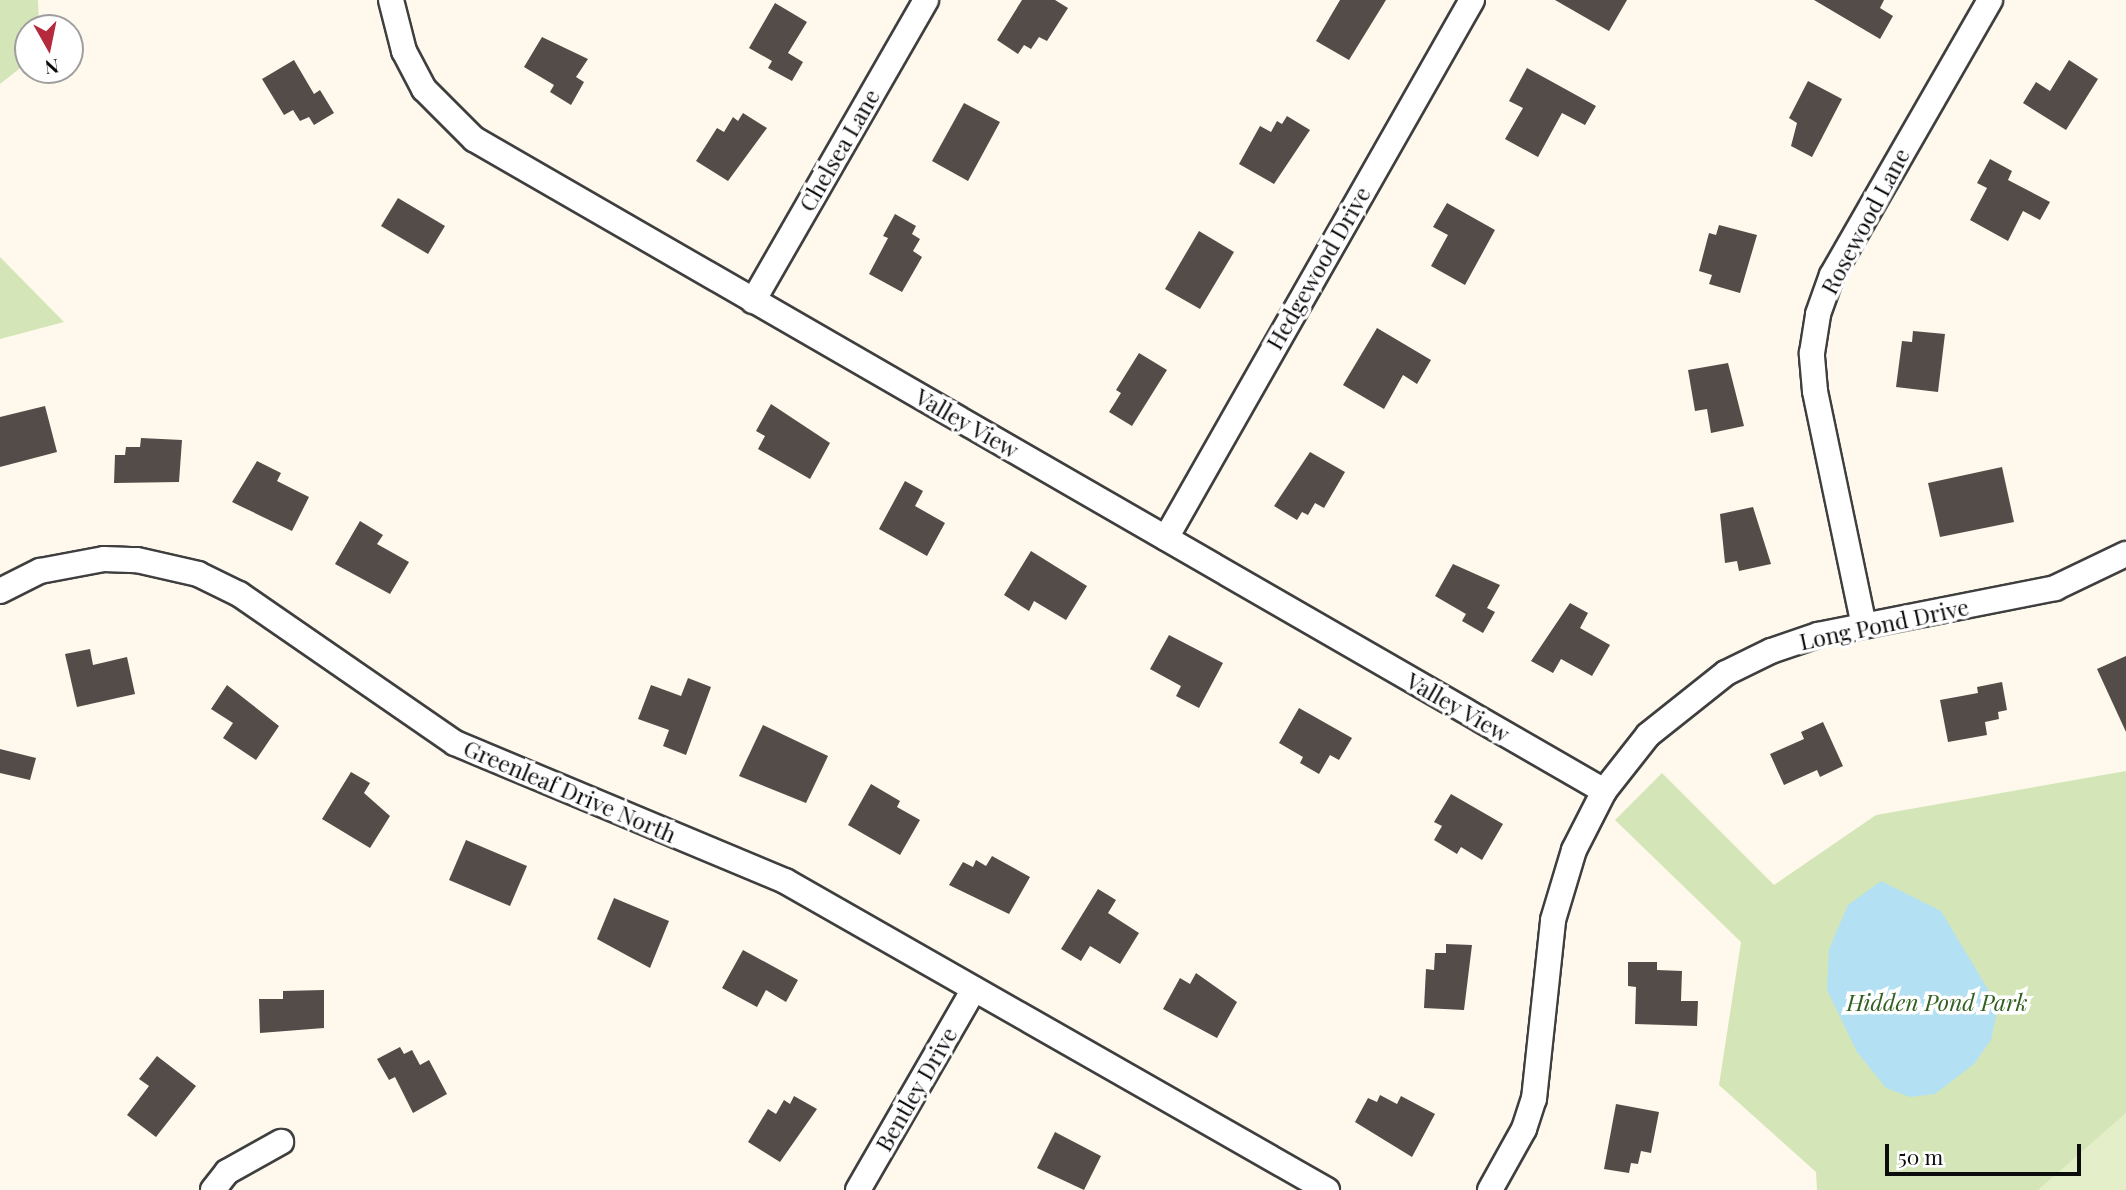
<!DOCTYPE html>
<html>
<head>
<meta charset="utf-8">
<style>
	body { margin:0 }
	#map { position:relative; width:2126px; height:1190px; overflow:hidden; background:#fef9ec; font-family:"Playfair Display",serif }
	div>[style] { position:absolute }
	.green>* { inset:0; background:#d4e6b7 }
	.pitch>* { inset:0; background:#e4eec9 }
	.water>* { inset:0; background:#b3e0f3 }
	.building>* { inset:0; background:#544c49 }
	.roads { filter:drop-shadow(2px 0 #3f3f3f) drop-shadow(-2px 0 #3f3f3f) drop-shadow(0 2px #3f3f3f) drop-shadow(0 -2px #3f3f3f) }
	.street>* { height:24px; margin:-12px; padding:0 12px; transform-origin:12px; border-radius:12px; background:#fff }
	span { translate:-50% -50%; white-space:nowrap; text-align:center; line-height:1.15; -webkit-text-stroke:7px #fff; paint-order:stroke }
	.street-label { font-size:23px; color:#0c0c0c }
	.park-label { font-size:23px; color:#326020; font-style:italic }
	.north { position:absolute; left:14px; top:14px; width:70px; height:70px; box-sizing:border-box; background:#fff; border:2px solid #9e9e9e; border-radius:50%; rotate:171deg; font-size:19px; font-weight:700; line-height:28px; text-align:center; color:#0c0c0c }
	.north::after { content:''; display:block; margin:auto; width:24px; height:32px; background:#b52b3d; clip-path:polygon(50% 0,100% 100%,50% 72%,0 100%) }
	.scale { position:absolute; left:1885px; top:1144px; width:196px; height:32px; box-sizing:border-box; border:4px solid #0c0c0c; border-top:0; padding-left:9px; font-size:21px; line-height:24px; white-space:nowrap; color:#0c0c0c; -webkit-text-stroke:5px #fff; paint-order:stroke }
</style>
</head>
<body>
<div id="map">
	<div class="green">
		<i style="clip-path:polygon(0 0,38px 0,39px 28px,28px 28px,28px 62px,0 84px)"></i>
		<i style="clip-path:polygon(0 257px,64px 322px,0 339px)"></i>
		<i style="clip-path:polygon(2126px 771px,2126px 1190px,1817px 1190px,1816px 1172px,1719px 1085px,1741px 942px,1615px 820px,1662px 773px,1774px 885px,1876px 815px)"></i>
	</div>
	<div class="pitch">
		<i style="clip-path:polygon(2126px 1113px,2126px 1190px,2038px 1190px)"></i>
	</div>
	<div class="water">
		<i style="clip-path:polygon(1881px 881px,1941px 911px,1998px 1006px,1991px 1040px,1974px 1064px,1935px 1094px,1910px 1097px,1886px 1088px,1857px 1052px,1827px 990px,1829px 949px,1848px 905px)"></i>
	</div>
	<div class="building">
		<i style="clip-path:polygon(1022px 0,1055px 0,1068px 8px,1047px 41px,1039px 37px,1031px 49px,1024px 45px,1018px 54px,997px 40px)"></i>
		<i style="clip-path:polygon(1340px 0,1386px 0,1349px 60px,1316px 41px)"></i>
		<i style="clip-path:polygon(1555px 0,1627px 0,1609px 31px)"></i>
		<i style="clip-path:polygon(1814px 0,1884px 0,1880px 8px,1893px 16px,1880px 39px)"></i>
		<i style="clip-path:polygon(775px 3px,807px 22px,788px 53px,803px 62px,792px 81px,768px 68px,772px 61px,749px 48px)"></i>
		<i style="clip-path:polygon(542px 37px,588px 59px,576px 77px,584px 82px,571px 105px,550px 92px,554px 85px,524px 67px)"></i>
		<i style="clip-path:polygon(294px 60px,314px 94px,320px 90px,334px 113px,314px 125px,309px 117px,300px 121px,293px 110px,284px 115px,262px 79px)"></i>
		<i style="clip-path:polygon(2069px 60px,2098px 79px,2066px 130px,2023px 103px,2036px 82px,2050px 91px)"></i>
		<i style="clip-path:polygon(1527px 68px,1596px 106px,1585px 125px,1562px 113px,1538px 157px,1505px 139px,1523px 108px,1509px 101px)"></i>
		<i style="clip-path:polygon(1808px 81px,1842px 99px,1812px 157px,1791px 146px,1797px 123px,1789px 118px)"></i>
		<i style="clip-path:polygon(964px 103px,1000px 122px,968px 181px,932px 161px)"></i>
		<i style="clip-path:polygon(743px 113px,767px 128px,728px 181px,696px 161px,717px 128px,724px 132px,733px 117px,738px 121px)"></i>
		<i style="clip-path:polygon(1287px 116px,1310px 130px,1274px 184px,1239px 164px,1260px 126px,1271px 132px,1277px 121px,1282px 124px)"></i>
		<i style="clip-path:polygon(1990px 159px,2012px 171px,2008px 180px,2050px 202px,2040px 220px,2023px 211px,2008px 241px,1970px 220px,1987px 188px,1977px 183px)"></i>
		<i style="clip-path:polygon(398px 198px,445px 226px,428px 254px,381px 226px)"></i>
		<i style="clip-path:polygon(1447px 203px,1495px 230px,1465px 285px,1431px 266px,1448px 235px,1433px 227px)"></i>
		<i style="clip-path:polygon(895px 214px,916px 226px,912px 234px,920px 239px,913px 251px,922px 257px,902px 292px,869px 274px,888px 238px,883px 236px)"></i>
		<i style="clip-path:polygon(1719px 225px,1757px 235px,1740px 293px,1709px 284px,1712px 275px,1699px 271px,1709px 233px,1716px 235px)"></i>
		<i style="clip-path:polygon(1199px 231px,1234px 252px,1200px 309px,1165px 289px)"></i>
		<i style="clip-path:polygon(1377px 328px,1431px 360px,1417px 384px,1403px 375px,1384px 409px,1343px 385px)"></i>
		<i style="clip-path:polygon(1913px 331px,1945px 334px,1938px 392px,1896px 387px,1902px 341px,1912px 342px)"></i>
		<i style="clip-path:polygon(1139px 353px,1167px 370px,1132px 426px,1109px 412px,1121px 393px,1116px 390px)"></i>
		<i style="clip-path:polygon(1728px 363px,1744px 426px,1711px 433px,1707px 409px,1695px 411px,1688px 370px)"></i>
		<i style="clip-path:polygon(771px 404px,830px 443px,810px 479px,758px 449px,765px 436px,756px 431px)"></i>
		<i style="clip-path:polygon(45px 406px,57px 452px,0 467px,0 417px)"></i>
		<i style="clip-path:polygon(141px 438px,182px 440px,179px 482px,114px 483px,115px 455px,125px 455px,126px 447px,140px 447px)"></i>
		<i style="clip-path:polygon(1310px 452px,1345px 472px,1324px 508px,1315px 503px,1308px 515px,1302px 512px,1297px 520px,1274px 506px)"></i>
		<i style="clip-path:polygon(257px 461px,281px 473px,277px 481px,309px 497px,292px 531px,232px 502px)"></i>
		<i style="clip-path:polygon(2002px 467px,2014px 522px,1940px 537px,1928px 483px)"></i>
		<i style="clip-path:polygon(905px 481px,923px 491px,915px 506px,945px 523px,927px 556px,879px 529px)"></i>
		<i style="clip-path:polygon(1753px 507px,1771px 564px,1739px 571px,1737px 561px,1725px 563px,1720px 514px)"></i>
		<i style="clip-path:polygon(360px 521px,383px 535px,377px 544px,409px 562px,390px 594px,335px 564px)"></i>
		<i style="clip-path:polygon(1031px 551px,1087px 586px,1066px 620px,1034px 601px,1029px 611px,1004px 595px)"></i>
		<i style="clip-path:polygon(1453px 564px,1500px 585px,1487px 608px,1495px 612px,1483px 633px,1462px 621px,1466px 614px,1435px 596px)"></i>
		<i style="clip-path:polygon(1570px 603px,1588px 613px,1580px 628px,1610px 645px,1592px 676px,1561px 659px,1553px 673px,1531px 661px)"></i>
		<i style="clip-path:polygon(1169px 635px,1223px 663px,1199px 708px,1176px 696px,1181px 686px,1150px 669px)"></i>
		<i style="clip-path:polygon(90px 649px,93px 665px,127px 657px,135px 694px,77px 707px,65px 654px)"></i>
		<i style="clip-path:polygon(2126px 656px,2126px 732px,2097px 669px)"></i>
		<i style="clip-path:polygon(688px 678px,711px 687px,686px 755px,663px 746px,669px 730px,638px 719px,651px 685px,681px 696px)"></i>
		<i style="clip-path:polygon(2002px 682px,2007px 710px,1998px 712px,1999px 719px,1985px 722px,1987px 735px,1948px 742px,1940px 700px,1978px 693px,1977px 687px)"></i>
		<i style="clip-path:polygon(227px 685px,279px 726px,256px 760px,223px 738px,233px 723px,211px 709px)"></i>
		<i style="clip-path:polygon(1299px 708px,1352px 738px,1339px 760px,1330px 755px,1319px 774px,1300px 763px,1303px 757px,1279px 743px)"></i>
		<i style="clip-path:polygon(1823px 722px,1843px 766px,1820px 777px,1817px 770px,1784px 785px,1770px 754px,1804px 739px,1801px 732px)"></i>
		<i style="clip-path:polygon(763px 725px,828px 756px,806px 803px,739px 776px)"></i>
		<i style="clip-path:polygon(0 749px,36px 758px,30px 780px,0 773px)"></i>
		<i style="clip-path:polygon(351px 772px,370px 783px,364px 793px,390px 816px,370px 848px,322px 819px)"></i>
		<i style="clip-path:polygon(871px 784px,900px 801px,897px 807px,920px 820px,900px 855px,848px 825px)"></i>
		<i style="clip-path:polygon(1451px 794px,1503px 824px,1482px 860px,1461px 847px,1457px 854px,1434px 840px,1442px 826px,1434px 822px)"></i>
		<i style="clip-path:polygon(466px 840px,527px 866px,510px 906px,449px 880px)"></i>
		<i style="clip-path:polygon(992px 856px,1030px 877px,1009px 914px,949px 885px,963px 862px,973px 867px,976px 860px,986px 866px)"></i>
		<i style="clip-path:polygon(1098px 889px,1116px 900px,1108px 913px,1139px 933px,1120px 964px,1090px 946px,1081px 961px,1061px 949px)"></i>
		<i style="clip-path:polygon(614px 898px,669px 921px,650px 968px,597px 939px)"></i>
		<i style="clip-path:polygon(1446px 944px,1472px 945px,1464px 1010px,1424px 1008px,1426px 969px,1434px 970px,1435px 953px,1446px 953px)"></i>
		<i style="clip-path:polygon(743px 950px,798px 980px,786px 1002px,766px 990px,757px 1007px,722px 988px)"></i>
		<i style="clip-path:polygon(1628px 962px,1657px 962px,1657px 970px,1682px 971px,1681px 1001px,1698px 1001px,1697px 1026px,1635px 1024px,1636px 987px,1628px 986px)"></i>
		<i style="clip-path:polygon(1196px 973px,1237px 1002px,1217px 1038px,1163px 1009px,1180px 978px,1190px 984px)"></i>
		<i style="clip-path:polygon(324px 990px,324px 1028px,260px 1033px,259px 999px,283px 999px,283px 991px)"></i>
		<i style="clip-path:polygon(400px 1047px,404px 1054px,412px 1050px,420px 1065px,429px 1060px,447px 1094px,413px 1113px,395px 1077px,389px 1080px,377px 1059px)"></i>
		<i style="clip-path:polygon(157px 1056px,196px 1086px,156px 1137px,127px 1115px,149px 1086px,139px 1079px)"></i>
		<i style="clip-path:polygon(1380px 1095px,1397px 1104px,1401px 1096px,1435px 1114px,1412px 1157px,1355px 1122px,1368px 1098px,1377px 1102px)"></i>
		<i style="clip-path:polygon(794px 1096px,817px 1109px,780px 1162px,748px 1142px,768px 1109px,776px 1114px,784px 1100px,790px 1104px)"></i>
		<i style="clip-path:polygon(1616px 1104px,1659px 1112px,1651px 1153px,1641px 1151px,1638px 1164px,1631px 1163px,1629px 1173px,1604px 1169px)"></i>
		<i style="clip-path:polygon(1055px 1132px,1101px 1156px,1084px 1190px,1037px 1168px)"></i>
	</div>
	<div class="roads">
		<div class="street">
			<i style="left:391px;top:0;width:53px;rotate:75.7deg"></i>
			<i style="left:404px;top:51px;width:43px;rotate:62.2deg"></i>
			<i style="left:424px;top:89px;width:71px;rotate:45deg"></i>
			<i style="left:474px;top:139px;width:1305px;rotate:29.98deg"></i>
			<i style="left:753px;top:301px;width:347px;rotate:-60.1deg"></i>
			<i style="left:1166px;top:538px;width:619px;rotate:-60.37deg"></i>
			<i style="left:0;top:591px;width:45px;rotate:-26.6deg"></i>
			<i style="left:40px;top:571px;width:65px;rotate:-10.6deg"></i>
			<i style="left:104px;top:559px;width:33px;rotate:2deg"></i>
			<i style="left:137px;top:560px;width:63px;rotate:12.9deg"></i>
			<i style="left:198px;top:574px;width:46px;rotate:26deg"></i>
			<i style="left:239px;top:594px;width:262px;rotate:34.6deg"></i>
			<i style="left:455px;top:743px;width:358px;rotate:22.7deg"></i>
			<i style="left:785px;top:881px;width:624px;rotate:29.69deg"></i>
			<i style="left:1864px;top:626px;width:240px;rotate:-101.8deg"></i>
			<i style="left:1815px;top:391px;width:38px;rotate:-95deg"></i>
			<i style="left:1812px;top:353px;width:39px;rotate:-81deg"></i>
			<i style="left:1818px;top:314px;width:41px;rotate:-70.3deg"></i>
			<i style="left:1832px;top:275px;width:317px;rotate:-60.1deg"></i>
			<i style="left:213px;top:1190px;width:23px;rotate:-52deg"></i>
			<i style="left:227px;top:1172px;width:62px;rotate:-29.1deg"></i>
			<i style="left:858px;top:1190px;width:232px;rotate:-60deg"></i>
			<i style="left:1490px;top:1190px;width:70px;rotate:-60.9deg"></i>
			<i style="left:1524px;top:1129px;width:32px;rotate:-72deg"></i>
			<i style="left:1534px;top:1099px;width:180px;rotate:-83.9deg"></i>
			<i style="left:1553px;top:920px;width:73px;rotate:-73.3deg"></i>
			<i style="left:1574px;top:850px;width:66px;rotate:-63deg"></i>
			<i style="left:1604px;top:791px;width:71px;rotate:-51.8deg"></i>
			<i style="left:1648px;top:735px;width:100px;rotate:-38.5deg"></i>
			<i style="left:1726px;top:673px;width:50px;rotate:-26.1deg"></i>
			<i style="left:1771px;top:651px;width:50px;rotate:-18.8deg"></i>
			<i style="left:1818px;top:635px;width:242px;rotate:-11.2deg"></i>
			<i style="left:2055px;top:588px;width:79px;rotate:-25.6deg"></i>
		</div>
	</div>
	<div class="street-label">
		<span style="left:839px;top:150px;rotate:-60deg">Chelsea Lane</span>
		<span style="left:1865px;top:221px;rotate:-62deg">Rosewood Lane</span>
		<span style="left:1318px;top:268px;rotate:-60deg">Hedgewood Drive</span>
		<span style="left:967px;top:423px;rotate:30deg">Valley View</span>
		<span style="left:1884px;top:624px;rotate:-12deg">Long Pond Drive</span>
		<span style="left:1458px;top:707px;rotate:30deg">Valley View</span>
		<span style="left:570px;top:791px;rotate:23deg">Greenleaf Drive North</span>
		<span style="left:916px;top:1089px;rotate:-60deg">Bentley Drive</span>
	</div>
	<div class="park-label">
		<span style="left:1937px;top:1002px">Hidden Pond Park</span>
	</div>
	<div class="north">N</div>
	<div class="scale">50 m</div>
</div>
</body>
</html>
